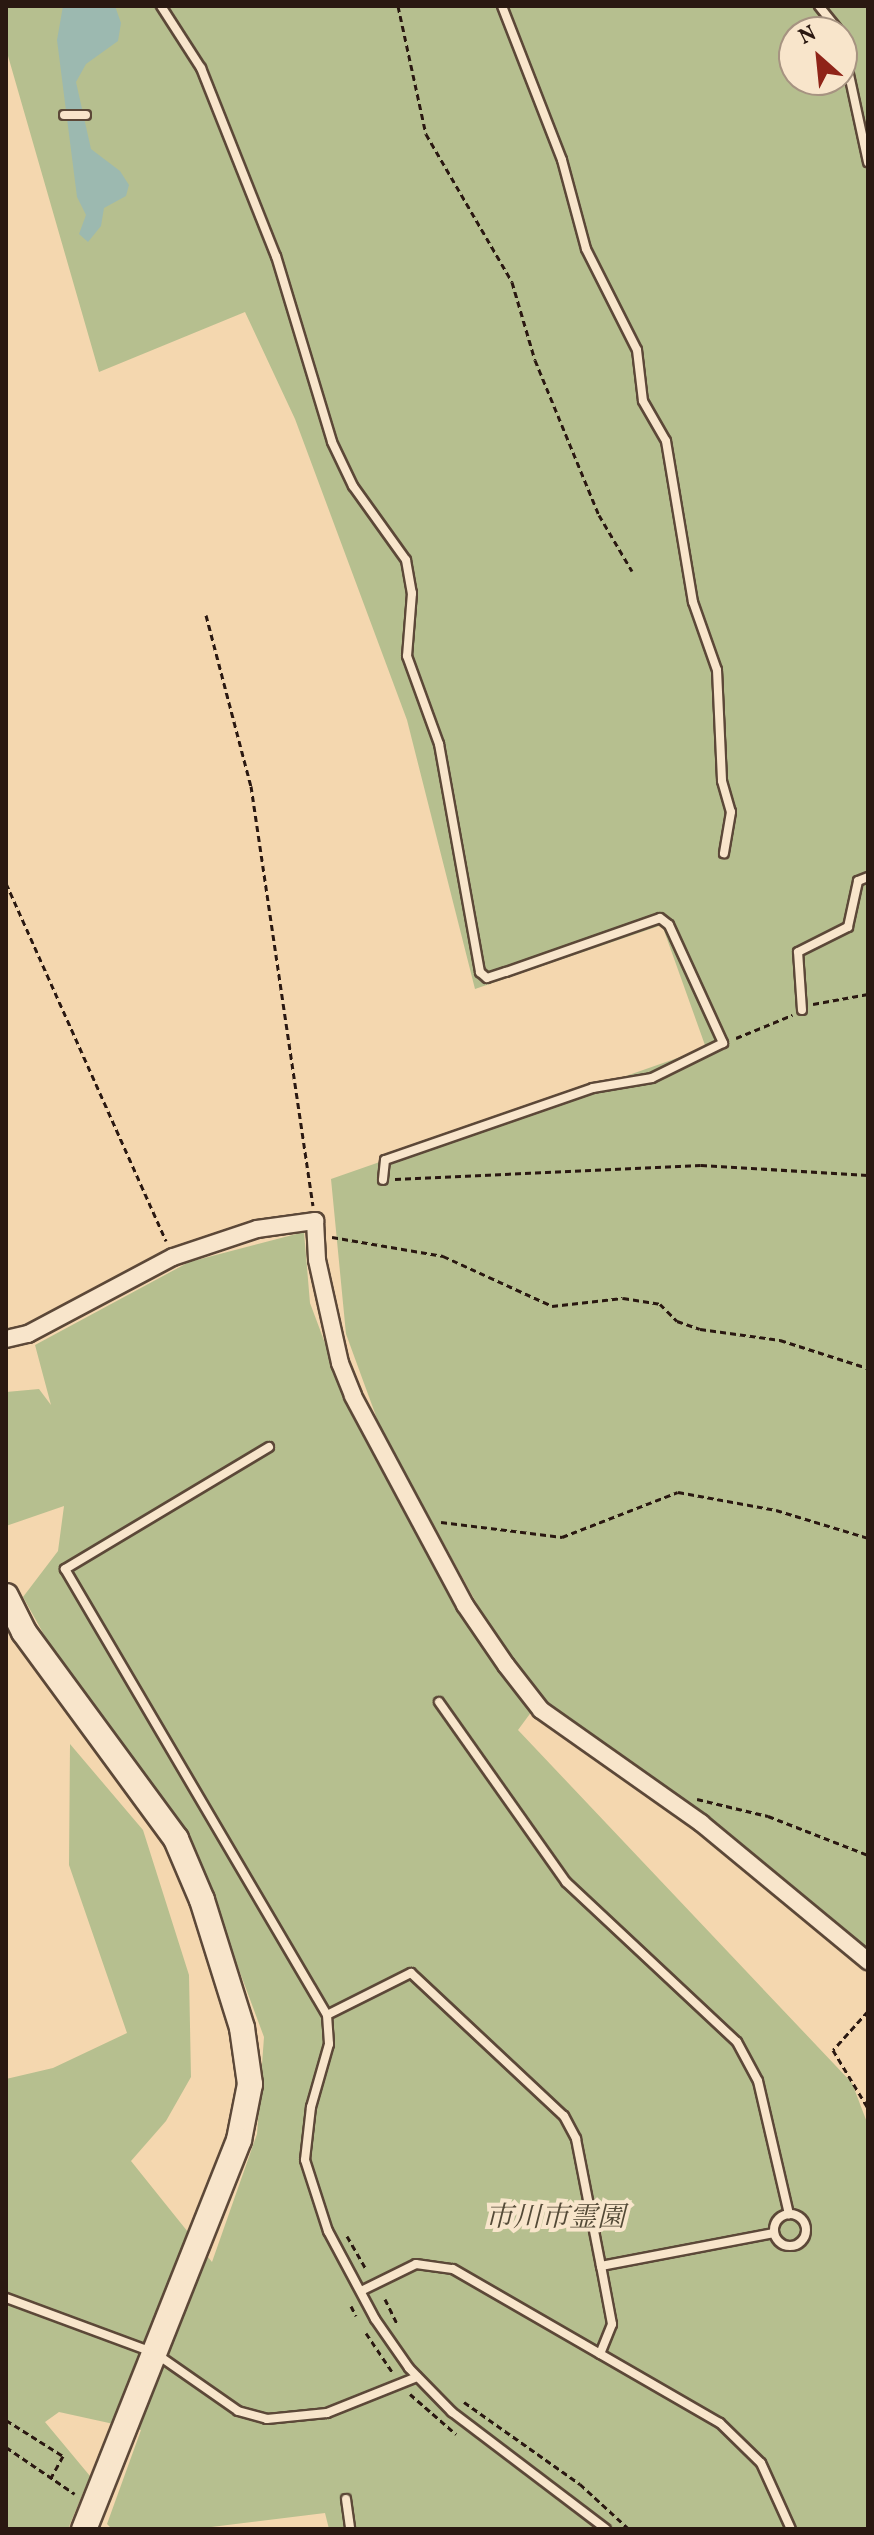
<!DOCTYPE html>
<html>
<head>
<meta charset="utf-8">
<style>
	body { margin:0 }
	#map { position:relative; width:874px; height:2535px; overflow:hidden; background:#f4d7af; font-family:Vollkorn,"Noto Serif JP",serif }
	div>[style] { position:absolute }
	.green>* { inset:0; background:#b6bf8f }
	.water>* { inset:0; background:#9cb9b0 }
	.path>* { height:3px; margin-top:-1.5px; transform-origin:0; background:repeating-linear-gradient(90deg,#2a1811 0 6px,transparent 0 10px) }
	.roads { filter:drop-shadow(2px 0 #5c4838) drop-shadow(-2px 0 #5c4838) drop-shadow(0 2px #5c4838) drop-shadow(0 -2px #5c4838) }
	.lane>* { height:8px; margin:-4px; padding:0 4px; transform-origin:4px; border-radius:4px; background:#f8e5cb }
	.lane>.ring { margin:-4px; padding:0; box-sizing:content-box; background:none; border:8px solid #f8e5cb; border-radius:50% }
	.street>* { height:16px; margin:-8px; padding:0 8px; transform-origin:8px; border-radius:8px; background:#f8e5cb }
	.secondary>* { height:24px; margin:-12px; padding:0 12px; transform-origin:12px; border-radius:12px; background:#f8e5cb }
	span { translate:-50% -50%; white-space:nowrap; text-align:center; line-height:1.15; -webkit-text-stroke:8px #f8e5cb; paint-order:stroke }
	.park-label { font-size:28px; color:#544a37; font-style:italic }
	.frame { position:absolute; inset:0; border:8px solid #2a1811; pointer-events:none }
	.north { position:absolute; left:778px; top:16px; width:80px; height:80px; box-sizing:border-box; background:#f8e5cb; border:2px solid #a69381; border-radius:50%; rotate:333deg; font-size:22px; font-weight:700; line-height:32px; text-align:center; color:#2a1811 }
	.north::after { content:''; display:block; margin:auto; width:28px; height:36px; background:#8f2418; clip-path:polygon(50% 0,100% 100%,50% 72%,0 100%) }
</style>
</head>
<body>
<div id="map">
	<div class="green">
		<i style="clip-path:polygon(evenodd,6px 6px,868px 6px,868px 1949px,547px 1706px,494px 1635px,380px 1427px,346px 1334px,331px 1179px,706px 1048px,662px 925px,475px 989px,407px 720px,295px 419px,245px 312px,99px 372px,6px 49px,6px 6px,794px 32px,842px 32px,842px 80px,794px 80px,794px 32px)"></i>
		<i style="clip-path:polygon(304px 1232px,310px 1303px,350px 1410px,452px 1594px,532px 1711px,518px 1730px,852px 2083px,868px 2125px,868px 2529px,329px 2529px,325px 2513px,195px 2529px,112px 2529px,107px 2524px,141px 2430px,59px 2412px,45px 2422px,90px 2476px,68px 2529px,6px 2529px,6px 2079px,53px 2068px,127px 2033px,69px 1865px,70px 1744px,143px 1830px,189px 1975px,191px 2077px,166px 2121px,131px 2161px,212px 2262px,257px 2134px,264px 2037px,191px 1841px,52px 1649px,23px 1597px,58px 1551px,64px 1506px,6px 1526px,6px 1392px,39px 1389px,51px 1405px,35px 1345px,189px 1262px)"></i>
	</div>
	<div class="water">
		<i style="clip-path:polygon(63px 6px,115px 6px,121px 23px,118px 41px,86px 64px,76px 82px,91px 149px,120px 171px,129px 185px,126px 196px,104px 208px,101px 226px,88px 242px,79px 234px,86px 215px,77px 197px,57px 40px)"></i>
	</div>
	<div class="path">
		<i style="left:398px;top:6px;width:131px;rotate:77.7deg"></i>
		<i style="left:426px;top:134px;width:171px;rotate:59.8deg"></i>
		<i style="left:512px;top:282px;width:81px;rotate:73.6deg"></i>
		<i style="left:535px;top:360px;width:168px;rotate:67.6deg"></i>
		<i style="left:599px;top:515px;width:65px;rotate:59.5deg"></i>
		<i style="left:206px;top:615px;width:177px;rotate:75.3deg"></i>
		<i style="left:251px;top:786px;width:424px;rotate:81.6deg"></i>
		<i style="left:6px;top:883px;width:392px;rotate:65.9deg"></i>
		<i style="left:813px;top:1004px;width:56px;rotate:-10.3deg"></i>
		<i style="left:736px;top:1038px;width:61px;rotate:-22.3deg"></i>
		<i style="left:395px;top:1179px;width:306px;rotate:-2.6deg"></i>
		<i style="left:701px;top:1165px;width:167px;rotate:3.4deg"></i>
		<i style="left:332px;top:1237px;width:113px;rotate:9.7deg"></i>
		<i style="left:443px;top:1256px;width:120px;rotate:24.6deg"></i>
		<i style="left:552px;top:1306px;width:71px;rotate:-6.4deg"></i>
		<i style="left:623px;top:1298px;width:37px;rotate:9deg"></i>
		<i style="left:660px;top:1304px;width:24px;rotate:45deg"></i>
		<i style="left:677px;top:1321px;width:24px;rotate:19deg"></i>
		<i style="left:700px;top:1329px;width:81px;rotate:7.8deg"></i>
		<i style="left:780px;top:1340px;width:92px;rotate:17.7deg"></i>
		<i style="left:441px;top:1522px;width:122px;rotate:7.1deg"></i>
		<i style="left:562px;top:1537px;width:124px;rotate:-21.2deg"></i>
		<i style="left:678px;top:1492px;width:100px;rotate:10.4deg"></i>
		<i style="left:776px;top:1510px;width:96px;rotate:16.9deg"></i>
		<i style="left:697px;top:1799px;width:73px;rotate:13.5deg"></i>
		<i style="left:768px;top:1816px;width:107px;rotate:21.3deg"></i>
		<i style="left:868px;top:2011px;width:52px;rotate:131.9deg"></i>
		<i style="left:833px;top:2050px;width:68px;rotate:58.9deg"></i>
		<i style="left:347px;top:2236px;width:38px;rotate:60deg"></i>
		<i style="left:385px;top:2299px;width:28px;rotate:64deg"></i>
		<i style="left:351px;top:2306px;width:11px;rotate:63deg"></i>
		<i style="left:366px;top:2333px;width:48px;rotate:56deg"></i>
		<i style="left:410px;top:2394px;width:61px;rotate:41deg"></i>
		<i style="left:464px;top:2402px;width:142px;rotate:35.3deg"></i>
		<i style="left:580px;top:2484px;width:67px;rotate:42.6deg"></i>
		<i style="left:6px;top:2420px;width:67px;rotate:32.3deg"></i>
		<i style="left:63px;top:2456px;width:25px;rotate:119deg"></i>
		<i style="left:6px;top:2447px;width:83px;rotate:34.3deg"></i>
	</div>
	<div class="roads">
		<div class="lane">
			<i style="left:161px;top:6px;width:74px;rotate:57.2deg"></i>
			<i style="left:201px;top:68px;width:202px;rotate:68.3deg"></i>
			<i style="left:276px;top:256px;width:194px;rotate:73.2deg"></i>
			<i style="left:332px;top:442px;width:49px;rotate:64.5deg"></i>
			<i style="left:353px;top:486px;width:91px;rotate:54.4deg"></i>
			<i style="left:406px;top:560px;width:34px;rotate:80deg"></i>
			<i style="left:412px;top:593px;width:63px;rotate:94.5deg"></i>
			<i style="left:407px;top:656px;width:94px;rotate:70deg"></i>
			<i style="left:439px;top:744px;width:232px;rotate:79.8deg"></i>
			<i style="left:480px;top:972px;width:9px;rotate:41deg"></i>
			<i style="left:487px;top:978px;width:20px;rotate:-18deg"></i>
			<i style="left:506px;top:972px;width:163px;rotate:-19.3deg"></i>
			<i style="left:660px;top:918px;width:11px;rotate:38deg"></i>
			<i style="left:669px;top:925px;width:130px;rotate:65.4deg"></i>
			<i style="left:723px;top:1043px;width:79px;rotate:153.8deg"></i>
			<i style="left:652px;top:1078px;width:60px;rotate:170.4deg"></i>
			<i style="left:593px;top:1088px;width:220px;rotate:160.9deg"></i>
			<i style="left:385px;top:1160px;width:20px;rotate:96deg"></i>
			<i style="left:502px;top:6px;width:165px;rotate:68.7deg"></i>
			<i style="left:562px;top:160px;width:92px;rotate:74.9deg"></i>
			<i style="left:586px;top:249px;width:113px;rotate:63.2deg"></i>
			<i style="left:637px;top:350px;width:51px;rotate:83.3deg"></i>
			<i style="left:643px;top:401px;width:46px;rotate:60.1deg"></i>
			<i style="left:666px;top:441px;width:163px;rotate:80.5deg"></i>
			<i style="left:693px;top:602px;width:72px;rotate:70.6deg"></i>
			<i style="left:717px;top:670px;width:111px;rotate:87.4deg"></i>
			<i style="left:722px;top:781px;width:32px;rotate:74deg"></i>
			<i style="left:731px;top:812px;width:42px;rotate:99.7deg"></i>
			<i style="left:819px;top:6px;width:33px;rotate:51deg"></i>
			<i style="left:842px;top:42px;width:123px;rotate:77.8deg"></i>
			<i style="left:64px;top:115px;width:22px"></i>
			<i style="left:802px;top:1010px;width:58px;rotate:-93.9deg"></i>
			<i style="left:798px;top:952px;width:56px;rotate:-26.6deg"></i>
			<i style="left:848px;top:927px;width:47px;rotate:-77.7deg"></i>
			<i style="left:858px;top:881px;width:11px;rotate:-22deg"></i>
			<i style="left:269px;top:1447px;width:238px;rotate:149.1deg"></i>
			<i style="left:65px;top:1569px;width:517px;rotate:59.57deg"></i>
			<i style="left:327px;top:2015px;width:29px;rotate:86deg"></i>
			<i style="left:329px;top:2044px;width:66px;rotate:105.9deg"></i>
			<i style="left:311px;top:2107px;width:53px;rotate:96.5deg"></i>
			<i style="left:305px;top:2160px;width:75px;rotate:72.1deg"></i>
			<i style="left:328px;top:2231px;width:100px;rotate:61.9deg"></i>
			<i style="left:375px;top:2319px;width:60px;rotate:55.2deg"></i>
			<i style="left:409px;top:2368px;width:62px;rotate:45.7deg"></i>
			<i style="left:452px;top:2412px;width:193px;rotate:37.2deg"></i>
			<i style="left:439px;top:1702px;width:220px;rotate:54.8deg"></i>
			<i style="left:566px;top:1882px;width:234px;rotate:43.1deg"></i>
			<i style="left:737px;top:2042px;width:44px;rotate:61.7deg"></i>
			<i style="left:758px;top:2081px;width:137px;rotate:76.9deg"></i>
			<i style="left:327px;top:2015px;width:94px;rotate:-26.6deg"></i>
			<i style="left:411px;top:1973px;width:209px;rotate:43.1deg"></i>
			<i style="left:564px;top:2116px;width:26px;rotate:62deg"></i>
			<i style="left:576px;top:2139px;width:129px;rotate:78.9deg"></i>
			<i class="ring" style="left:774px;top:2214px;width:24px;height:24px"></i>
			<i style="left:361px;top:2291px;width:61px;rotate:-26.1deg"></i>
			<i style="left:416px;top:2264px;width:37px;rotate:8deg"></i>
			<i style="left:453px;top:2269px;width:308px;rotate:30deg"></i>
			<i style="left:720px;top:2423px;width:57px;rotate:44.3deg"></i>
			<i style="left:761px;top:2463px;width:72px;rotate:65.6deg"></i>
			<i style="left:6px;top:2298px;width:159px;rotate:20.3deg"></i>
			<i style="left:155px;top:2353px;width:101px;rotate:34.9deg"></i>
			<i style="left:238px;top:2411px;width:30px;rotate:15deg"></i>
			<i style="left:267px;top:2419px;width:60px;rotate:-5.7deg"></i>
			<i style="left:327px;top:2413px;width:97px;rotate:-21.8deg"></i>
			<i style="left:600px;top:2354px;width:32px;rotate:-68deg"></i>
			<i style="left:612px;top:2324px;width:59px;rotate:-100.7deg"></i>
			<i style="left:601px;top:2266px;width:176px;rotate:-10.8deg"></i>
			<i style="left:346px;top:2499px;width:30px;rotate:82deg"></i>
		</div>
		<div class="street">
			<i style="left:6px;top:1339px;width:23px;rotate:-13deg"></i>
			<i style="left:28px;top:1334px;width:164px;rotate:-28deg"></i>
			<i style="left:173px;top:1257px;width:89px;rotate:-18.4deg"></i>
			<i style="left:257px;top:1229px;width:59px;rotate:-7.9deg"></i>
			<i style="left:315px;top:1221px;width:39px;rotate:87deg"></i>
			<i style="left:317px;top:1260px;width:106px;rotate:77.4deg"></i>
			<i style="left:340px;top:1363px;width:35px;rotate:68deg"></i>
			<i style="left:353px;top:1396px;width:237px;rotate:61.8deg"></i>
			<i style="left:465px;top:1605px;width:73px;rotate:55.7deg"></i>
			<i style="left:506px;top:1665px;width:57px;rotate:52.1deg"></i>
			<i style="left:541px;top:1710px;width:196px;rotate:35.2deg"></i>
			<i style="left:701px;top:1823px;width:217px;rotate:39.6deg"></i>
		</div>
		<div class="secondary">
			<i style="left:6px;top:1596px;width:40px;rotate:63.4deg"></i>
			<i style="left:24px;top:1632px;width:257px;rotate:53.7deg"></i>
			<i style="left:176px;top:1839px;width:66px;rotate:66.9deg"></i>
			<i style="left:202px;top:1900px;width:134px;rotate:72.6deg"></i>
			<i style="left:242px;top:2028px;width:57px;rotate:81.9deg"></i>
			<i style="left:250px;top:2084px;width:57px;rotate:101.1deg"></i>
			<i style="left:239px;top:2140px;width:419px;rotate:111.7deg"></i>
		</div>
	</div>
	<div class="park-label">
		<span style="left:555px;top:2219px">市川市霊園</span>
	</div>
	<div class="frame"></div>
	<div class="north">N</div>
</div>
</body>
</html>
